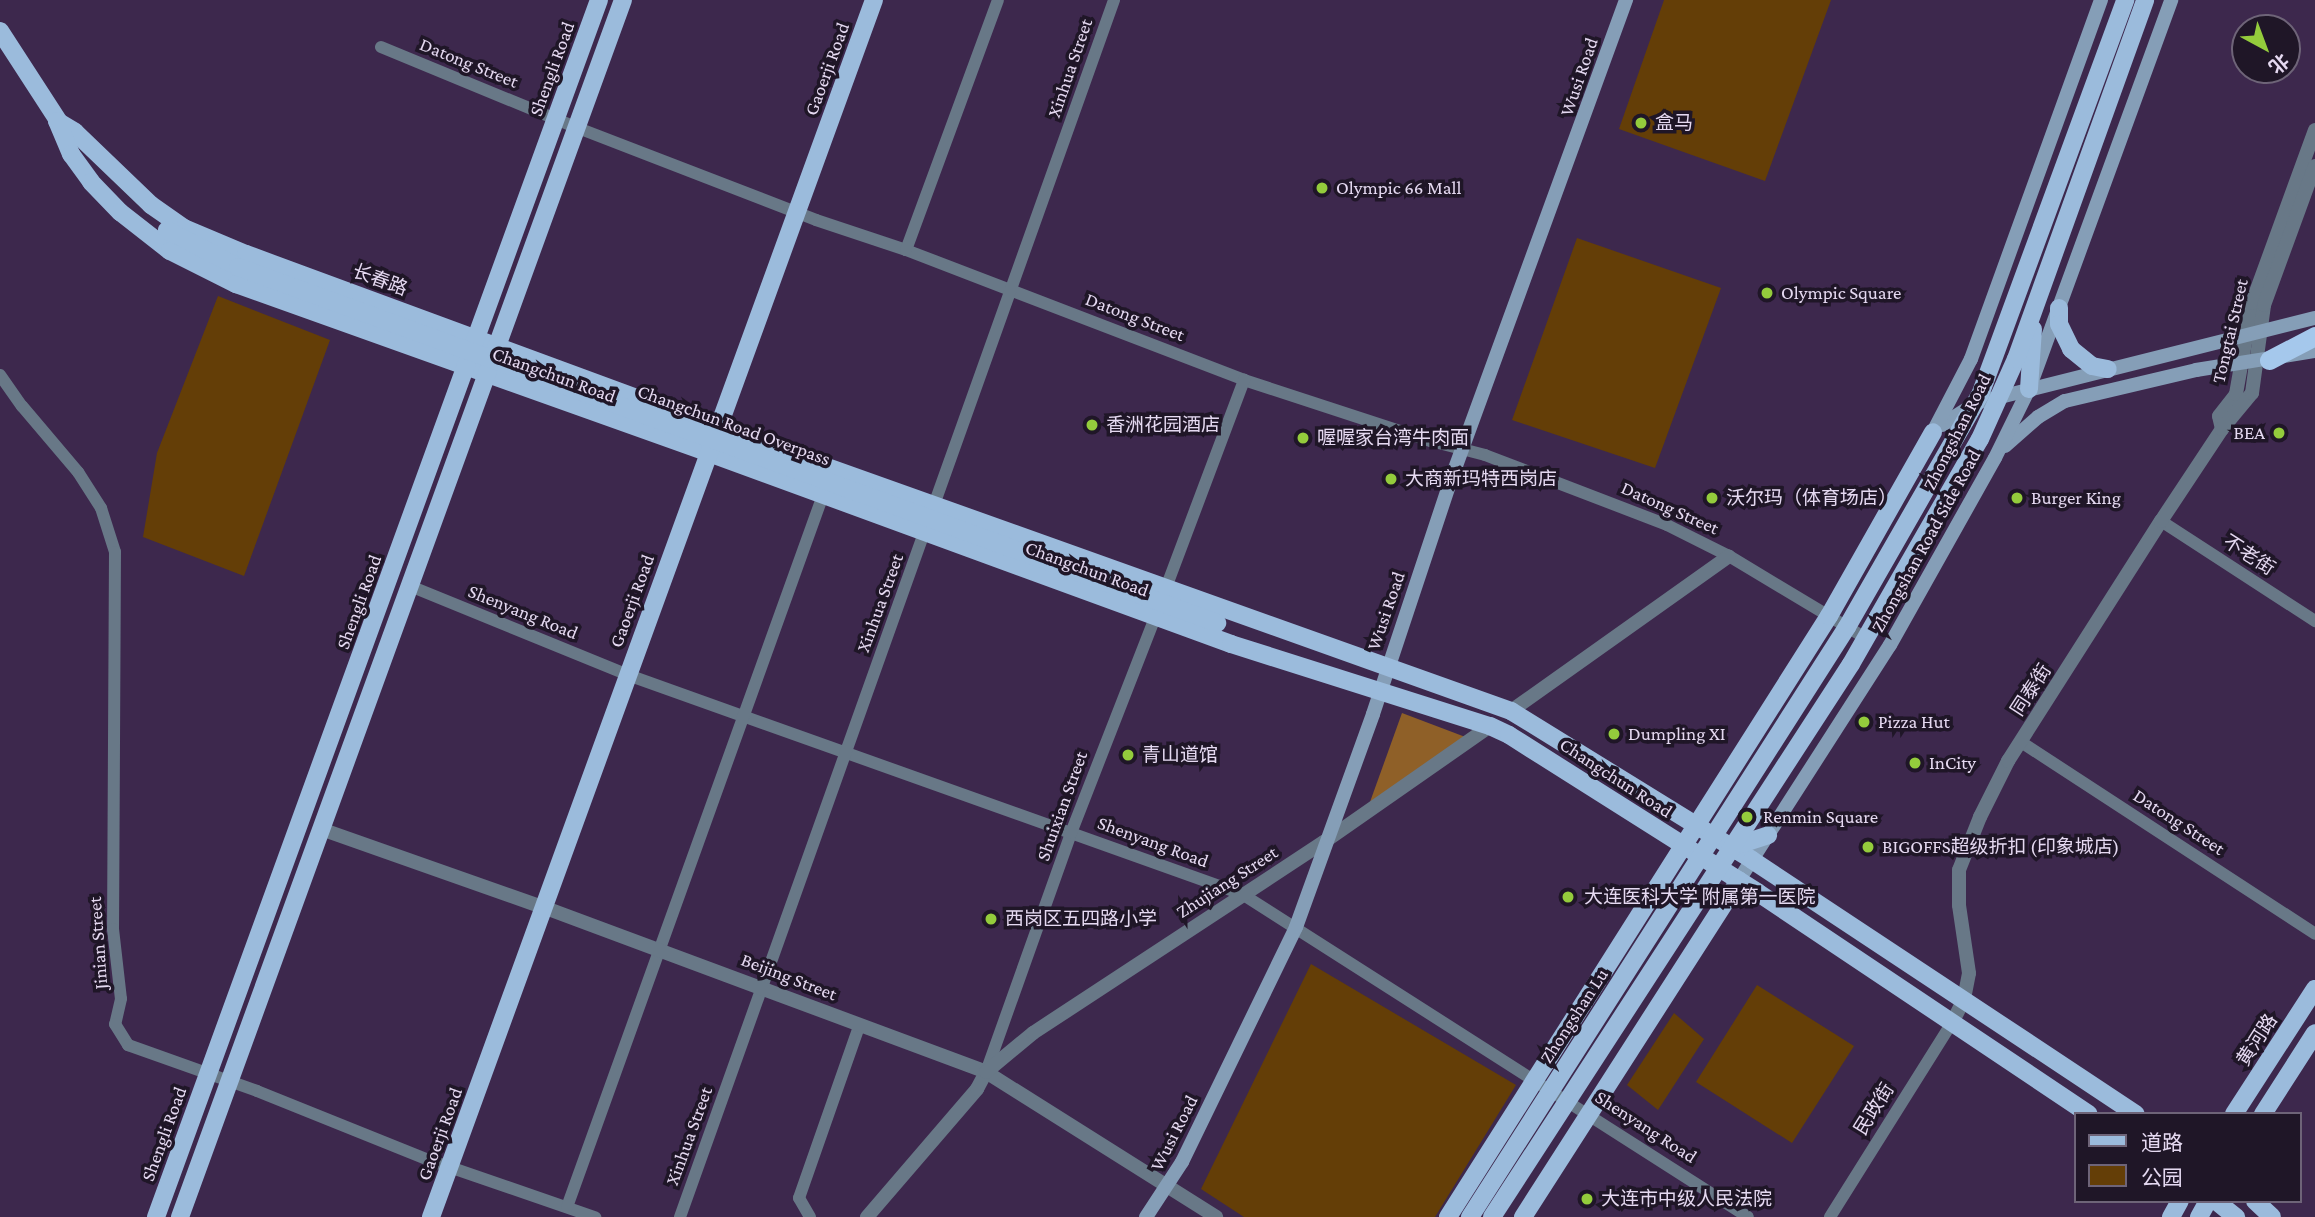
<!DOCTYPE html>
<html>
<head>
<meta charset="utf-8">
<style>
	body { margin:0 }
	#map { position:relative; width:2315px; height:1217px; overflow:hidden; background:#3d284d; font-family:"Crimson Pro","Noto Sans SC",serif }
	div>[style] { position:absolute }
	.green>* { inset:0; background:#643e07 }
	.forest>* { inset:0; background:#8f6028 }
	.minor>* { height:12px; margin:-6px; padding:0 6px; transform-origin:6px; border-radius:6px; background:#687887 }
	.tertiary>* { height:14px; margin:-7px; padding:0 7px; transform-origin:7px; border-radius:7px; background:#687887 }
	.secondary>* { height:14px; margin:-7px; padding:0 7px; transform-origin:7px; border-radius:7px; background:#859eb7 }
	.primary>* { height:18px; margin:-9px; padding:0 9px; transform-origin:9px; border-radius:9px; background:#9bbbdc }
	.trunk>* { height:19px; margin:-9.5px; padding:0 9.5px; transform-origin:9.5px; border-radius:9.5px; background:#a5c8ec }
	.primary-bridge>* { height:18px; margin:-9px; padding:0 9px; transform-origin:9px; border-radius:9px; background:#9bbbdc }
	.dots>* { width:19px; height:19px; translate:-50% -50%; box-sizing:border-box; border:4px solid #1f1627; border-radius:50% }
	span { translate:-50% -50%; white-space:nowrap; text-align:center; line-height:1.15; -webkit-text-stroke:7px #1f1627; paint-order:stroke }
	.street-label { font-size:19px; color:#e5d9f1 }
	.poi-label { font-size:19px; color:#e5d9f1 }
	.left { translate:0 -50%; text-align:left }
	.right { translate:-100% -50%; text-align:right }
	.legend { position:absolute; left:2074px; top:1112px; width:228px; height:91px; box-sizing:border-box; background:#1f1627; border:2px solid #6e6478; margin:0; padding:9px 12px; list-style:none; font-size:21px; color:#e5d9f1 }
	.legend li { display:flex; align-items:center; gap:14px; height:35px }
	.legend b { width:35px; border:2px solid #6e6478 }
	.north { position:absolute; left:2231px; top:14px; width:70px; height:70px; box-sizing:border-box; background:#1f1627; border:2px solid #6e6478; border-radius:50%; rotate:139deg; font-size:19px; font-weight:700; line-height:28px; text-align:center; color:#e5d9f1 }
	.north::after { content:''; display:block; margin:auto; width:24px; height:32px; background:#94cc3c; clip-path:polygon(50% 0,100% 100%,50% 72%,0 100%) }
</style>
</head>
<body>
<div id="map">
	<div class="green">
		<i style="clip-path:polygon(1664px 0,1831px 0,1765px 181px,1619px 129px)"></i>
		<i style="clip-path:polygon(1577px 238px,1721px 288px,1655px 468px,1512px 420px)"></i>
		<i style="clip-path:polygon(218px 296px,330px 340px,244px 576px,143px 537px,157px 453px)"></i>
		<i style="clip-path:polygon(1311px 964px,1516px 1085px,1435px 1217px,1244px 1217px,1201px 1189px)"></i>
		<i style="clip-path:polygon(1757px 985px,1854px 1046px,1792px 1143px,1696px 1082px)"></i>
		<i style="clip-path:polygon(1674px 1013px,1704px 1039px,1658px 1110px,1627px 1085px)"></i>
	</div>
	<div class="forest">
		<i style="clip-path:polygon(1402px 713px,1468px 738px,1370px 802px)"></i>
	</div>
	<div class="minor">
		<i style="left:381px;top:47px;width:213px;rotate:22.4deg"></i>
		<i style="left:578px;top:128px;width:255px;rotate:21.1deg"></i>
		<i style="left:816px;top:220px;width:95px;rotate:18.4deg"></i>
		<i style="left:906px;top:250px;width:362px;rotate:21deg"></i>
		<i style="left:1244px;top:380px;width:197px;rotate:18.1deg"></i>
		<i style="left:1431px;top:441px;width:56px;rotate:14.5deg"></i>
		<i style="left:1485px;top:455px;width:195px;rotate:21deg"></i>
		<i style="left:1667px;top:525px;width:69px;rotate:26.6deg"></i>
		<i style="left:1729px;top:556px;width:161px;rotate:31deg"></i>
		<i style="left:906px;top:250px;width:266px;rotate:-69.8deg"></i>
		<i style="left:0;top:375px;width:38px;rotate:55deg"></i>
		<i style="left:22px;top:406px;width:87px;rotate:49.7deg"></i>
		<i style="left:78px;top:472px;width:43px;rotate:57.4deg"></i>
		<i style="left:101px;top:508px;width:46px;rotate:72.3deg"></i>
		<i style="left:115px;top:552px;width:377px;rotate:90.3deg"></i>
		<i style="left:113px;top:929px;width:70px;rotate:83.5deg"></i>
		<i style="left:121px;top:999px;width:26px;rotate:103deg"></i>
		<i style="left:115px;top:1024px;width:25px;rotate:58deg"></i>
		<i style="left:128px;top:1045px;width:137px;rotate:19.6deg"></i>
		<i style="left:257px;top:1091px;width:185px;rotate:21.9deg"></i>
		<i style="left:429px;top:1160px;width:176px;rotate:19deg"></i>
		<i style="left:2161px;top:521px;width:184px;rotate:33deg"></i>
		<i style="left:410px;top:586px;width:235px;rotate:22.2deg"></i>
		<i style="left:628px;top:675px;width:652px;rotate:19.63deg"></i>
		<i style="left:1242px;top:894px;width:600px;rotate:32.55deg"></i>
		<i style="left:1164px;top:593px;width:228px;rotate:-69.4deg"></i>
		<i style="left:2021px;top:742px;width:351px;rotate:33.1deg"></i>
		<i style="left:986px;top:1072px;width:254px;rotate:-70.4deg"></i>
		<i style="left:1071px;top:833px;width:239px;rotate:-68.7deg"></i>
		<i style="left:567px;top:1207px;width:757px;rotate:-70.22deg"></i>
		<i style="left:680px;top:1217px;width:1292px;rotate:-70.37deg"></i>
		<i style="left:810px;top:1217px;width:22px;rotate:-120deg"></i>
		<i style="left:799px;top:1198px;width:184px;rotate:-70.7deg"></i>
		<i style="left:1830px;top:1217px;width:231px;rotate:-57.9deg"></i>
	</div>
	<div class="tertiary">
		<i style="left:2222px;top:429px;width:13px;rotate:-103deg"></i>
		<i style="left:2219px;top:416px;width:28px;rotate:-52deg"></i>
		<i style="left:2236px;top:394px;width:92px;rotate:-80deg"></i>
		<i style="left:2252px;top:303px;width:184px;rotate:-70deg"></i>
		<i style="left:1511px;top:711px;width:267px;rotate:-35.4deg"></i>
		<i style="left:321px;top:829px;width:235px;rotate:19.4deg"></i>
		<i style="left:543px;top:907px;width:473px;rotate:20.4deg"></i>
		<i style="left:986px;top:1072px;width:272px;rotate:32.2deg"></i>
		<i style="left:1953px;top:1021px;width:25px;rotate:-63deg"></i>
		<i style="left:1964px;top:999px;width:26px;rotate:-79deg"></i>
		<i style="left:1969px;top:973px;width:69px;rotate:-98.4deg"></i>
		<i style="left:1959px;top:905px;width:35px;rotate:-90deg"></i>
		<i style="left:1959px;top:870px;width:57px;rotate:-68.4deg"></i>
		<i style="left:1980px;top:817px;width:63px;rotate:-63.4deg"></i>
		<i style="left:2008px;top:761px;width:285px;rotate:-57.5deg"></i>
		<i style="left:2161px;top:521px;width:110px;rotate:-56.5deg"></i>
		<i style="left:2222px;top:429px;width:47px;rotate:-50.2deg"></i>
		<i style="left:2252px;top:393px;width:89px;rotate:-82.2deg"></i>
		<i style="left:2264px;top:305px;width:148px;rotate:-69.9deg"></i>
		<i style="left:867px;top:1217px;width:169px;rotate:-49.3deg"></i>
		<i style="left:977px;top:1089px;width:19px;rotate:-62deg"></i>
		<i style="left:986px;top:1072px;width:61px;rotate:-39.7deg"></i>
		<i style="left:1033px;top:1033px;width:348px;rotate:-33.3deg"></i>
		<i style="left:1324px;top:842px;width:203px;rotate:-34.9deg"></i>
	</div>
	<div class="secondary">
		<i style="left:1942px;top:425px;width:40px;rotate:-32.9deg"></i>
		<i style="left:1976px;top:403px;width:349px;rotate:-14.1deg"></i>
		<i style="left:1933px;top:432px;width:82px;rotate:-62.5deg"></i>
		<i style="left:1971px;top:359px;width:382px;rotate:-70.1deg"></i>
		<i style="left:2005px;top:446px;width:44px;rotate:-41.3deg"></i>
		<i style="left:2038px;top:417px;width:31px;rotate:-31deg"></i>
		<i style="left:2065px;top:401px;width:135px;rotate:-13.3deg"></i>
		<i style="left:2196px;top:370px;width:121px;rotate:-9.1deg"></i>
		<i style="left:1739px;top:880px;width:279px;rotate:-57.3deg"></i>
		<i style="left:1890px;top:645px;width:214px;rotate:-60.7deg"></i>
		<i style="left:1995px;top:458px;width:77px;rotate:-63.8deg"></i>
		<i style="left:2029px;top:389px;width:414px;rotate:-69.9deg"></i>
		<i style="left:1146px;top:1217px;width:66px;rotate:-56.8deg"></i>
		<i style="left:1182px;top:1162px;width:261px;rotate:-64.1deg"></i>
		<i style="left:1296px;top:927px;width:226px;rotate:-70.1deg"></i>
		<i style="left:1373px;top:714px;width:253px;rotate:-71.6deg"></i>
		<i style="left:1453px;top:474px;width:505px;rotate:-69.95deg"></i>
	</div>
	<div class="primary">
		<i style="left:0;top:31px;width:116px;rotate:57deg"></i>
		<i style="left:57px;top:121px;width:21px;rotate:31deg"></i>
		<i style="left:75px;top:132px;width:105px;rotate:43.8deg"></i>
		<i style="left:151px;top:205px;width:40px;rotate:34.9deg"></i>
		<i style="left:184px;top:228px;width:67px;rotate:22.8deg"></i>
		<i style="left:246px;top:254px;width:503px;rotate:20.24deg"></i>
		<i style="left:718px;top:428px;width:842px;rotate:19.64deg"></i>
		<i style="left:1511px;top:711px;width:283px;rotate:31.7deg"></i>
		<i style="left:1752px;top:860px;width:460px;rotate:33.5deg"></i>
		<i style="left:57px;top:121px;width:36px;rotate:67deg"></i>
		<i style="left:71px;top:154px;width:34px;rotate:54deg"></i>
		<i style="left:91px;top:182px;width:42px;rotate:46deg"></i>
		<i style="left:120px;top:212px;width:63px;rotate:38deg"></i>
		<i style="left:170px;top:251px;width:74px;rotate:26.6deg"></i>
		<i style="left:236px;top:284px;width:502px;rotate:19.66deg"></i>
		<i style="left:709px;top:453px;width:556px;rotate:20.1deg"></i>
		<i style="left:1231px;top:644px;width:272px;rotate:17.6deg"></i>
		<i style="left:1490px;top:726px;width:21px;rotate:25deg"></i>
		<i style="left:1509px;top:735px;width:294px;rotate:32.3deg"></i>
		<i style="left:1757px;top:892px;width:399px;rotate:33.8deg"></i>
		<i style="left:167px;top:230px;width:80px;rotate:27.5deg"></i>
		<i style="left:2059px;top:308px;width:16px;rotate:90deg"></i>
		<i style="left:2059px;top:324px;width:28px;rotate:64deg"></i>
		<i style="left:2071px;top:349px;width:27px;rotate:39deg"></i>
		<i style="left:2092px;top:366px;width:16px;rotate:11deg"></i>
		<i style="left:2029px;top:389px;width:60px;rotate:-86.2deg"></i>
		<i style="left:1732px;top:847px;width:38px;rotate:-18deg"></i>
		<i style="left:2234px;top:1114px;width:149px;rotate:-57.1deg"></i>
		<i style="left:2263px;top:1114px;width:96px;rotate:-57.3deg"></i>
		<i style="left:2216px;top:1201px;width:26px;rotate:39deg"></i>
		<i style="left:2255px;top:1201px;width:23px;rotate:43deg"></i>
		<i style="left:156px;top:1217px;width:1295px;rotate:-70deg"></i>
		<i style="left:180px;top:1217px;width:1295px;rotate:-70deg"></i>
		<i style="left:431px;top:1217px;width:1295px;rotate:-70deg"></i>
		<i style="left:1448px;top:1217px;width:712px;rotate:-57.63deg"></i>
		<i style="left:1829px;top:616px;width:211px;rotate:-60.5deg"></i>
		<i style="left:1470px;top:1217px;width:700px;rotate:-57.42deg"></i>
		<i style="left:1847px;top:627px;width:267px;rotate:-60.2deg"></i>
		<i style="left:1980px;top:395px;width:421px;rotate:-69.8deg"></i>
		<i style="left:1492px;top:1217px;width:659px;rotate:-57.01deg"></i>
		<i style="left:1851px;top:664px;width:259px;rotate:-60.2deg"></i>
		<i style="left:1980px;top:439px;width:88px;rotate:-65.8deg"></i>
		<i style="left:2016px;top:359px;width:381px;rotate:-70.2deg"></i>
		<i style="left:1523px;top:1217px;width:400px;rotate:-57.3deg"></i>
		<i style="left:2171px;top:1217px;width:18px;rotate:-61deg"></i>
		<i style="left:2199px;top:1217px;width:18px;rotate:-61deg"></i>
	</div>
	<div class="trunk">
		<i style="left:2269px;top:360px;width:52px;rotate:-27.6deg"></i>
	</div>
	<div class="primary-bridge">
		<i style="left:238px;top:267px;width:1042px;rotate:19.98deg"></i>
	</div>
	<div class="dots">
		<i style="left:1641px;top:123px;background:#94cc3c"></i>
		<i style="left:1322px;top:188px;background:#94cc3c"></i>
		<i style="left:1767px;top:293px;background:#94cc3c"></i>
		<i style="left:1092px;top:425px;background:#94cc3c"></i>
		<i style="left:2279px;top:433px;background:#94cc3c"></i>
		<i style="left:1303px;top:438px;background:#94cc3c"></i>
		<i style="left:1391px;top:479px;background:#94cc3c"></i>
		<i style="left:1712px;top:498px;background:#94cc3c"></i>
		<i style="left:2017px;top:498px;background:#94cc3c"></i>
		<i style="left:1864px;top:722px;background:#94cc3c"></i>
		<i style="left:1614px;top:734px;background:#94cc3c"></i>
		<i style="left:1128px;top:755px;background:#94cc3c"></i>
		<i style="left:1915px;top:763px;background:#94cc3c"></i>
		<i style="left:1747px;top:817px;background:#94cc3c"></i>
		<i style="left:1868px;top:847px;background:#94cc3c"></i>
		<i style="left:1568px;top:897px;background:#94cc3c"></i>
		<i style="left:991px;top:919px;background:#94cc3c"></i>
		<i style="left:1587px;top:1199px;background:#94cc3c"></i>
	</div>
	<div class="street-label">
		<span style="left:469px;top:63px;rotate:22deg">Datong Street</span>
		<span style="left:1070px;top:68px;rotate:-71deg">Xinhua Street</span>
		<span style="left:552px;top:69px;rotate:-70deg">Shengli Road</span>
		<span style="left:827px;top:69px;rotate:-70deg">Gaoerji Road</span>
		<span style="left:1579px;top:77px;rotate:-71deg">Wusi Road</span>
		<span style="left:380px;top:280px;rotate:20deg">长春路</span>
		<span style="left:1135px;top:317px;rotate:21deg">Datong Street</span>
		<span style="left:2230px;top:331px;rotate:-77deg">Tongtai Street</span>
		<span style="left:554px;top:375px;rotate:20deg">Changchun Road</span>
		<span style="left:734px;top:425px;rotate:20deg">Changchun Road Overpass</span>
		<span style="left:1957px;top:432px;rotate:-63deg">Zhongshan Road</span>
		<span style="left:1670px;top:508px;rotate:24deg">Datong Street</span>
		<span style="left:1926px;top:541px;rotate:-61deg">Zhongshan Road Side Road</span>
		<span style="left:2249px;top:555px;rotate:33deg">不老街</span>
		<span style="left:1087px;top:569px;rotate:20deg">Changchun Road</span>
		<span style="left:632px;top:601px;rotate:-70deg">Gaoerji Road</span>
		<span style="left:359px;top:602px;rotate:-70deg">Shengli Road</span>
		<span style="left:880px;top:603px;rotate:-70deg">Xinhua Street</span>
		<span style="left:1386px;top:611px;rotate:-71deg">Wusi Road</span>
		<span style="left:523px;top:612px;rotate:22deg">Shenyang Road</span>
		<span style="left:2031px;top:690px;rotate:-57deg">同泰街</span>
		<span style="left:1616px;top:778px;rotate:33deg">Changchun Road</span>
		<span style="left:1062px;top:806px;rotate:-70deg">Shuixian Street</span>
		<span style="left:2179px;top:822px;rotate:33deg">Datong Street</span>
		<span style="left:1153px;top:842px;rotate:20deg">Shenyang Road</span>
		<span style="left:1227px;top:882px;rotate:-33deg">Zhujiang Street</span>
		<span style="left:98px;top:943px;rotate:-94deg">Jinian Street</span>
		<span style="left:789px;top:977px;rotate:21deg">Beijing Street</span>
		<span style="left:1574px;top:1016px;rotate:-57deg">Zhongshan Lu</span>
		<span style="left:2257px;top:1040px;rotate:-57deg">黄河路</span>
		<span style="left:1874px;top:1109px;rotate:-58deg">民政街</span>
		<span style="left:1646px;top:1127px;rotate:33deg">Shenyang Road</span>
		<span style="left:1174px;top:1133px;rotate:-63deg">Wusi Road</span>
		<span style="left:164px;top:1134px;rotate:-70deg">Shengli Road</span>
		<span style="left:440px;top:1134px;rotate:-70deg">Gaoerji Road</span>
		<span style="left:689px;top:1136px;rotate:-70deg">Xinhua Street</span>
	</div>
	<div class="poi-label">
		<span class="left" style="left:1655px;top:123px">盒马</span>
		<span class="left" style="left:1336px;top:188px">Olympic 66 Mall</span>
		<span class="left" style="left:1781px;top:293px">Olympic Square</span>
		<span class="left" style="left:1106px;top:425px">香洲花园酒店</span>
		<span class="right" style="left:2265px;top:433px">BEA</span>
		<span class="left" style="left:1317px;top:438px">喔喔家台湾牛肉面</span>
		<span class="left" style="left:1405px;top:479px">大商新玛特西岗店</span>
		<span class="left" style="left:1726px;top:498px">沃尔玛（体育场店）</span>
		<span class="left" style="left:2031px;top:498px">Burger King</span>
		<span class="left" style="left:1878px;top:722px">Pizza Hut</span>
		<span class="left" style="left:1628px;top:734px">Dumpling XI</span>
		<span class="left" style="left:1142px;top:755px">青山道馆</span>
		<span class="left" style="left:1929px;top:763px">InCity</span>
		<span class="left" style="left:1763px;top:817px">Renmin Square</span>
		<span class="left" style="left:1882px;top:847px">BIGOFFS超级折扣 (印象城店)</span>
		<span class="left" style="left:1584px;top:897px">大连医科大学 附属第一医院</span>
		<span class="left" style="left:1005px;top:919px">西岗区五四路小学</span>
		<span class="left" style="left:1601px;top:1199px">大连市中级人民法院</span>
	</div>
	<ul class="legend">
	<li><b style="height:9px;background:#9bbbdc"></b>道路</li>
	<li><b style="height:19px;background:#643e07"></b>公园</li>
	</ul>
	<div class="north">北</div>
</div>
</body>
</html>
